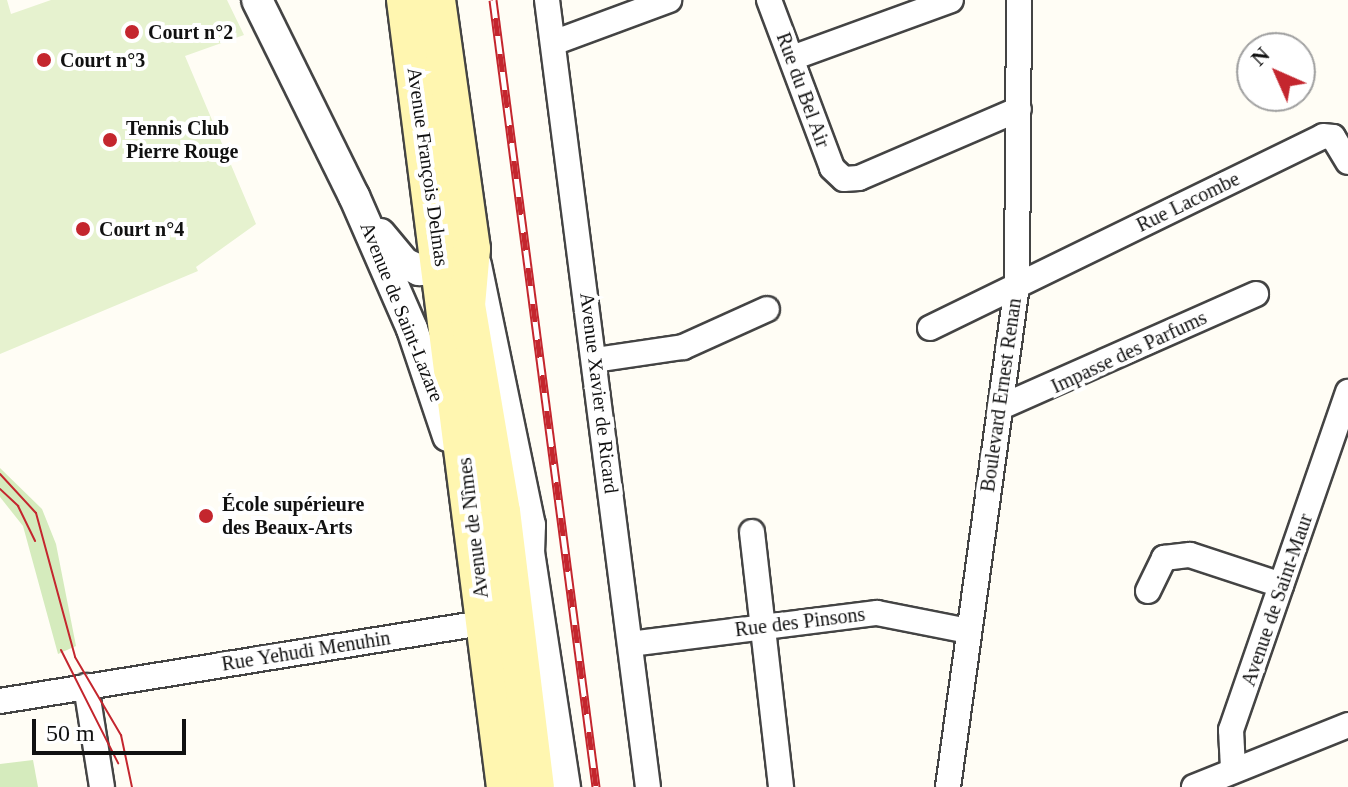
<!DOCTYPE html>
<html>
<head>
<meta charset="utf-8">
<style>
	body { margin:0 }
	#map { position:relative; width:1348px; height:787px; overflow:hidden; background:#fffdf5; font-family:"Times New Roman",serif }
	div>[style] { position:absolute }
	.green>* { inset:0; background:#d5ebbd }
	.pitch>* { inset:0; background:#e6f2cf }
	.roads { filter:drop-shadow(2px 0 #444) drop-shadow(-2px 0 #444) drop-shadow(0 2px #444) drop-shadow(0 -2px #444) }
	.minor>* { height:24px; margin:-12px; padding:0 12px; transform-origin:12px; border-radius:12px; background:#fff }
	.tertiary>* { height:30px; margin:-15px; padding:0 15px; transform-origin:15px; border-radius:15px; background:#fff }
	.secondary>* { height:36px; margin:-18px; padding:0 18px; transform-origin:18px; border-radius:18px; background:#fff6b0 }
	.tram>* { height:2px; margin:-1px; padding:0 1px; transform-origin:1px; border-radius:1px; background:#c4262e }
	.rail>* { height:9px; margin-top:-4.5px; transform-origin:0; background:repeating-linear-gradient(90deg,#fff 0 18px,#c4262e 0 36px); box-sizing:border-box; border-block:2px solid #c4262e }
	.dots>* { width:22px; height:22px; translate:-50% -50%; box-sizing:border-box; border:4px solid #fff; border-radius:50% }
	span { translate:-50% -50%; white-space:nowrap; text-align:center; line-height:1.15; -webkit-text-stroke:8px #fff; paint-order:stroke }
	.poi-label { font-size:20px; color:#111; font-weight:700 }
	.left { translate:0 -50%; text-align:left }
	.street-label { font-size:20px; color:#111 }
	.north { position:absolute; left:1236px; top:32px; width:80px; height:80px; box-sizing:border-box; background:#fff; border:2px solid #a0a0a0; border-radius:50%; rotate:315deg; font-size:22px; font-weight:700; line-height:32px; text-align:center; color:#111 }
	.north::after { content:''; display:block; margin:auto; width:28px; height:36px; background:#c4262e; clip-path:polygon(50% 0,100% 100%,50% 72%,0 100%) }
	.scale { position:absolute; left:32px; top:719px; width:154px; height:36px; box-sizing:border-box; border:4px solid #111; border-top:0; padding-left:10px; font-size:24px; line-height:28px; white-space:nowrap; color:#111; -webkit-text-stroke:6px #fff; paint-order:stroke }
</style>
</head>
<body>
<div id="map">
	<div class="green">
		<i style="clip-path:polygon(0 468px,42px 509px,56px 544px,76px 646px,58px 654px,23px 526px,0 497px)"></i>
		<i style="clip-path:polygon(33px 760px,38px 787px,0 787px,0 764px)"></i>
	</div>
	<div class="pitch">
		<i style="clip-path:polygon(0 0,7px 0,11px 14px,51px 0,227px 0,244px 35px,185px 56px,256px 224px,196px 267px,198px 271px,0 354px)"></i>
	</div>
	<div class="roads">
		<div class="minor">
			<i style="left:547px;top:0;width:793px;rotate:82.69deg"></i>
			<i style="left:769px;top:0;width:179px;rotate:69.4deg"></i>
			<i style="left:832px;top:168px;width:16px;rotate:43deg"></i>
			<i style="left:844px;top:179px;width:15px;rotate:-4deg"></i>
			<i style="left:859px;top:178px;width:174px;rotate:-23.3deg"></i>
			<i style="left:553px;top:43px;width:124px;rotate:-20.3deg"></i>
			<i style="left:792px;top:58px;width:169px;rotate:-20deg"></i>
			<i style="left:930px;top:328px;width:437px;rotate:-26deg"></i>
			<i style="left:1323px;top:136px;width:10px;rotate:6deg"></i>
			<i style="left:1333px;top:137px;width:29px;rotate:59deg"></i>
			<i style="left:595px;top:360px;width:89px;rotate:-8.4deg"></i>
			<i style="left:683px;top:347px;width:92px;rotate:-24.3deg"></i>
			<i style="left:1001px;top:407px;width:279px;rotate:-23.9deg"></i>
			<i style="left:752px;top:532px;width:257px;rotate:83.5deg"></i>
			<i style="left:1148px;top:591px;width:37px;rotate:-64deg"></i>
			<i style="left:1164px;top:558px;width:26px;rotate:-7deg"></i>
			<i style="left:1190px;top:555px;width:96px;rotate:18.2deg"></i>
			<i style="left:630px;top:644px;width:249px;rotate:-7.2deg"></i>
			<i style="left:877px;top:613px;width:93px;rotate:11.2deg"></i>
			<i style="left:86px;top:686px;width:102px;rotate:81deg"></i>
			<i style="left:0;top:701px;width:490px;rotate:-9.2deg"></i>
			<i style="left:1233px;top:768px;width:38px;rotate:-93deg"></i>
			<i style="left:1231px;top:730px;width:358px;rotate:-70.9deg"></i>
			<i style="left:948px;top:787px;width:507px;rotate:-82.17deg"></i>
			<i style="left:1017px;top:285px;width:285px;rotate:-89.6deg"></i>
			<i style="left:1194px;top:787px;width:166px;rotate:-21.9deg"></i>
		</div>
		<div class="tertiary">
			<i style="left:257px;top:0;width:219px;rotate:63.7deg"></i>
			<i style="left:354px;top:196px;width:145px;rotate:66.4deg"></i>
			<i style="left:412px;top:329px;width:113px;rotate:71.4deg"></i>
			<i style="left:380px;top:234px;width:38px;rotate:50deg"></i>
			<i style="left:404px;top:263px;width:17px;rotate:25deg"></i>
			<i style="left:419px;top:270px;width:19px;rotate:-3deg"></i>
			<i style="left:476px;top:265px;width:266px;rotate:78.3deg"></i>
			<i style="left:530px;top:525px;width:27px;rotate:92deg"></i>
			<i style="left:529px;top:552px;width:238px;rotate:81.3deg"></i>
		</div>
		<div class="secondary">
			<i style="left:405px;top:0;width:793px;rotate:82.76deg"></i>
			<i style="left:437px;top:0;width:251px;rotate:82deg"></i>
			<i style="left:472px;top:249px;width:56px;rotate:95.1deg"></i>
			<i style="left:467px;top:305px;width:209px;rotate:80.4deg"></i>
			<i style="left:502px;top:511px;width:278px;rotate:83deg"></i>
		</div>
	</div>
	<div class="tram">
		<i style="left:0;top:474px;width:53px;rotate:47.3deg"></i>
		<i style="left:36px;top:513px;width:149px;rotate:74.8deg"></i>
		<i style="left:75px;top:657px;width:91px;rotate:59.5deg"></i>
		<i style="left:121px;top:735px;width:53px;rotate:78.1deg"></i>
		<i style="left:0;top:489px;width:25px;rotate:43deg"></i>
		<i style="left:18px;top:506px;width:39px;rotate:64deg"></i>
		<i style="left:61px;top:650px;width:127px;rotate:63.2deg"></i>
	</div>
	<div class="rail">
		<i style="left:493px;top:0;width:794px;rotate:82.54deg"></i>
	</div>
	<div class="dots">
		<i style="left:132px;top:32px;background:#c4262e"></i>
		<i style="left:44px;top:60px;background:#c4262e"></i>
		<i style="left:110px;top:140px;background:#c4262e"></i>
		<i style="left:83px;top:229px;background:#c4262e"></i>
		<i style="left:206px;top:516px;background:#c4262e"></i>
	</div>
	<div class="poi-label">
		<span class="left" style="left:148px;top:32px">Court n°2</span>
		<span class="left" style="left:60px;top:60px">Court n°3</span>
		<span class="left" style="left:126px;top:140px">Tennis Club<br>Pierre Rouge</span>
		<span class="left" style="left:99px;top:229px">Court n°4</span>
		<span class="left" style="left:222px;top:516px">École supérieure<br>des Beaux-Arts</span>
	</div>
	<div class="street-label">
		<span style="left:803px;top:90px;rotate:70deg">Rue du Bel Air</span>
		<span style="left:428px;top:167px;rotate:82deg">Avenue François Delmas</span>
		<span style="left:1188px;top:202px;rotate:-26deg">Rue Lacombe</span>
		<span style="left:402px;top:312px;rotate:68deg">Avenue de Saint-Lazare</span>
		<span style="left:1129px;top:352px;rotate:-25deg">Impasse des Parfums</span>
		<span style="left:599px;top:393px;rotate:83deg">Avenue Xavier de Ricard</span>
		<span style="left:1001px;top:395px;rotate:-82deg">Boulevard Ernest Renan</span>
		<span style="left:473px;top:528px;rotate:-97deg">Avenue de Nîmes</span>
		<span style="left:1277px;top:600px;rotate:-71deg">Avenue de Saint-Maur</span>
		<span style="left:800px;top:622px;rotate:-7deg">Rue des Pinsons</span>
		<span style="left:306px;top:651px;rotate:-9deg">Rue Yehudi Menuhin</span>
	</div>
	<div class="north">N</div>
	<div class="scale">50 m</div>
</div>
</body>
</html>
